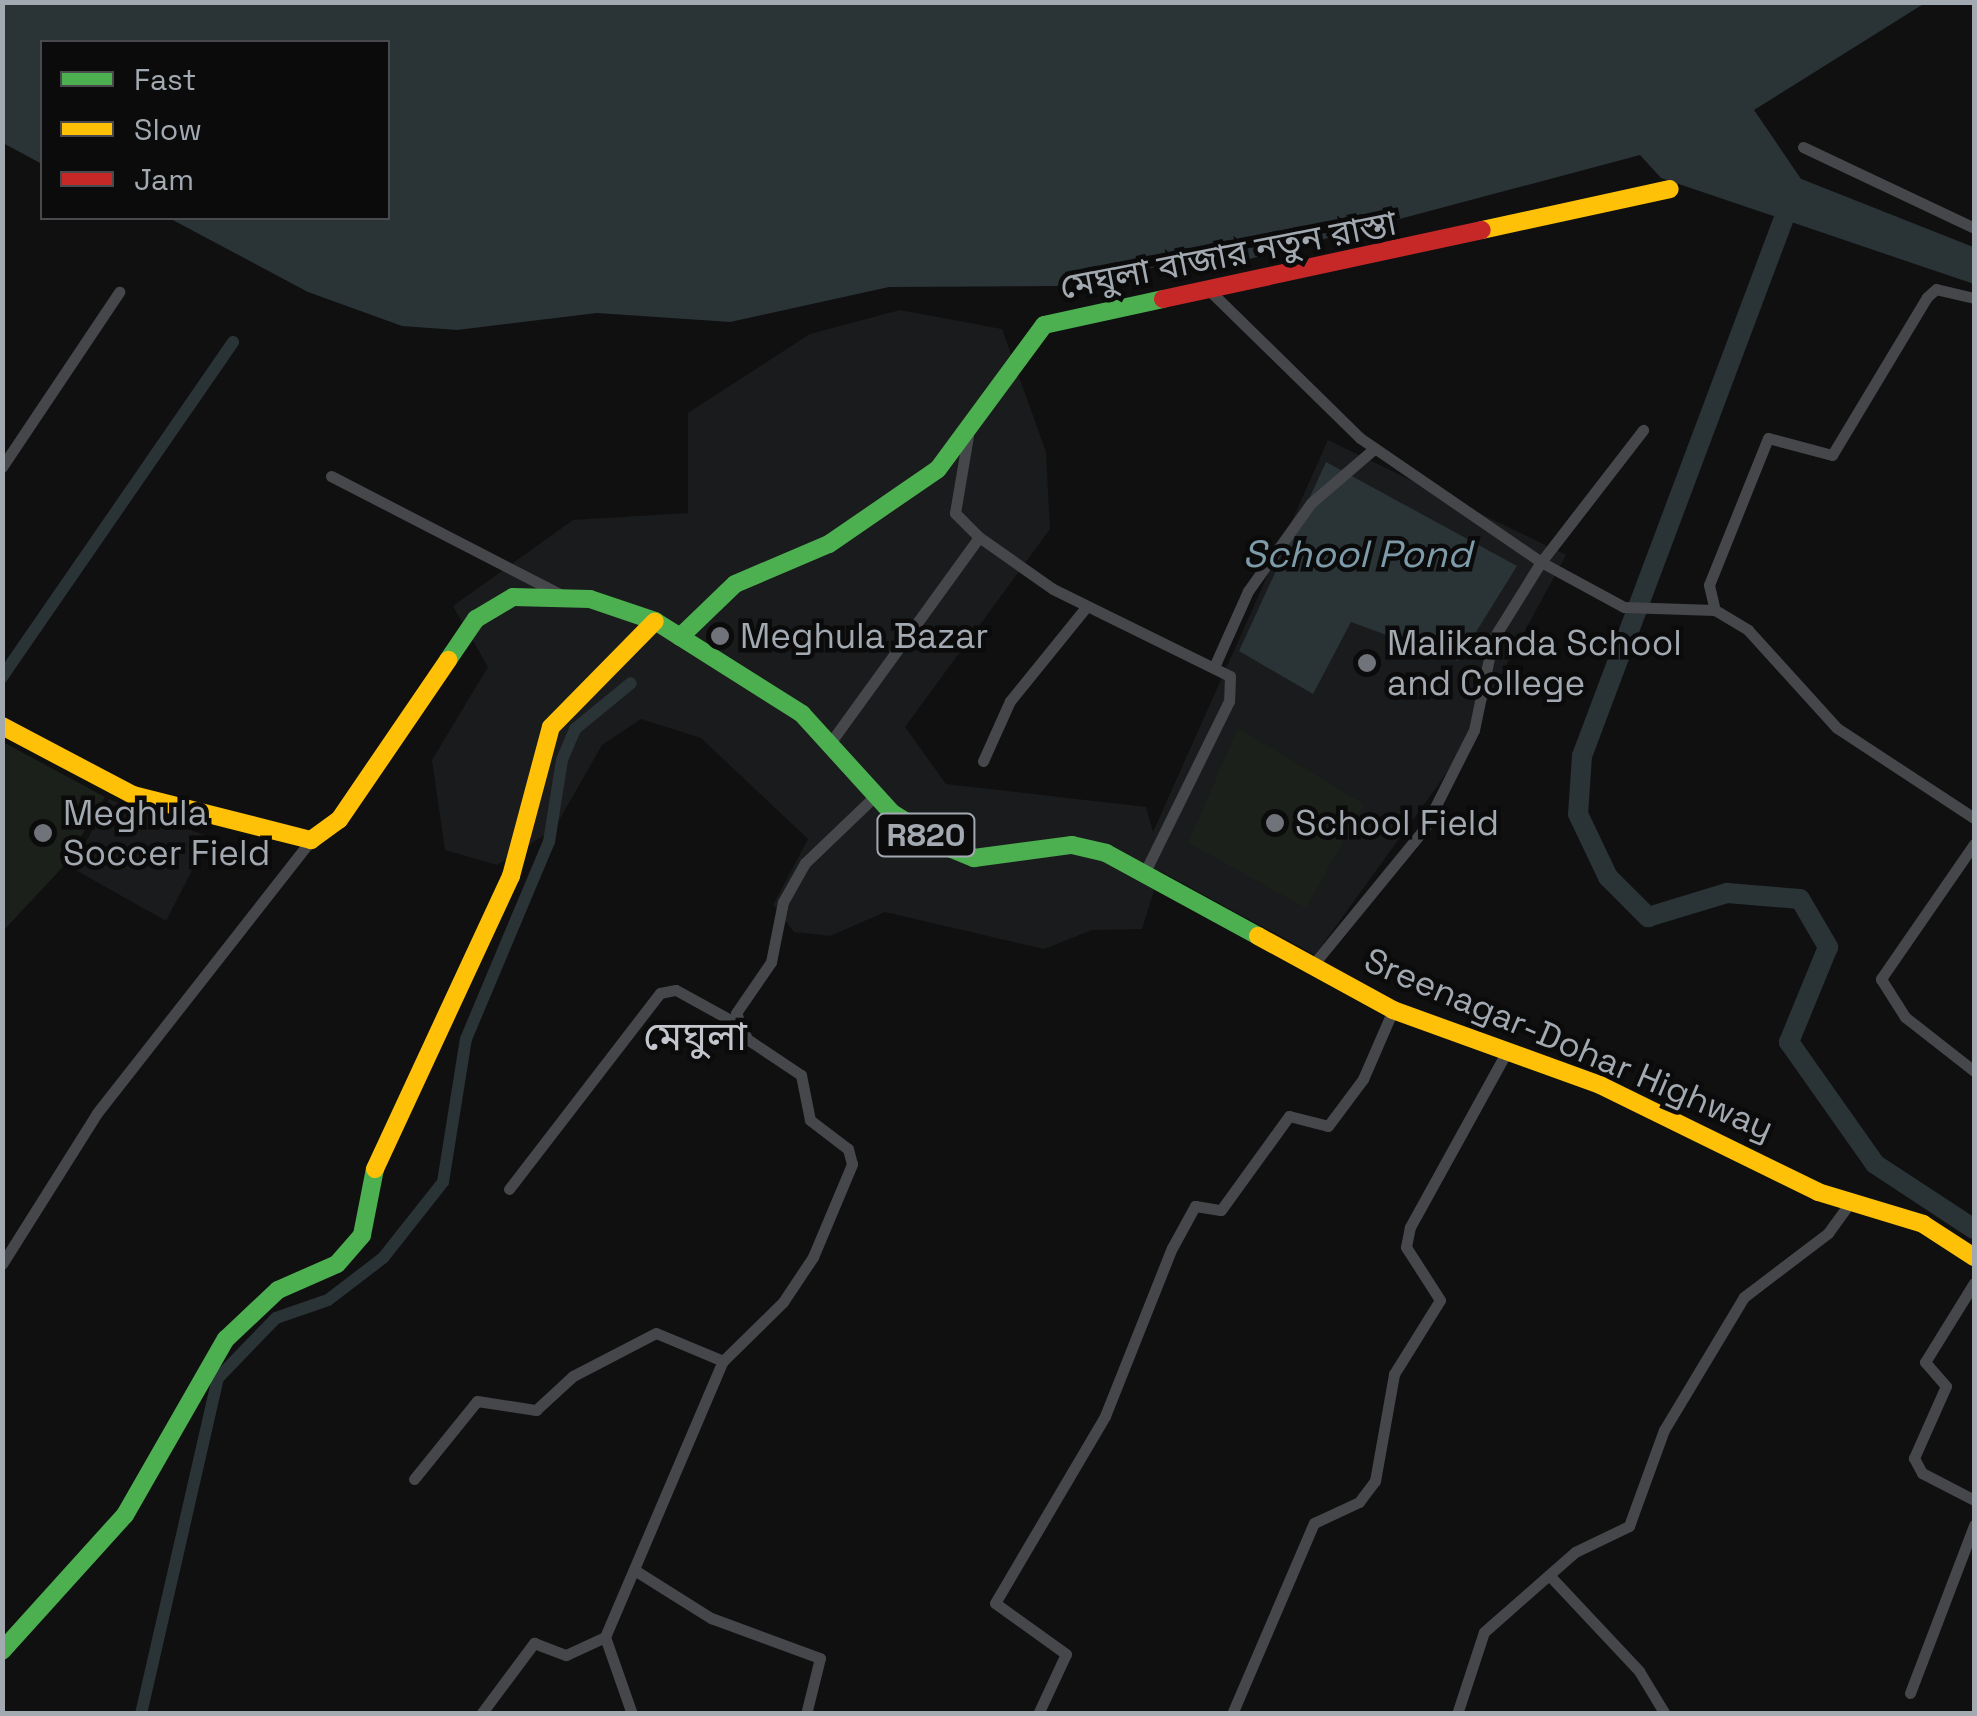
<!DOCTYPE html>
<html>
<head>
<meta charset="utf-8">
<style>
	body { margin:0 }
	#map { position:relative; width:1977px; height:1716px; overflow:hidden; background:#101011; font-family:"Space Grotesk","Noto Sans Bengali",sans-serif }
	div>[style] { position:absolute }
	.built>* { inset:0; background:#1a1b1c }
	.green>* { inset:0; background:#1b201b }
	.water>* { inset:0; background:#2a3336 }
	.canal>* { height:12px; margin:-6px; padding:0 6px; transform-origin:6px; border-radius:6px; background:#2a3336 }
	.river>* { height:20px; margin:-10px; padding:0 10px; transform-origin:10px; border-radius:10px; background:#2a3336 }
	.street>* { height:11px; margin:-5.5px; padding:0 5.5px; transform-origin:5.5px; border-radius:5.5px; background:#45474a }
	.fast>* { height:18px; margin:-9px; padding:0 9px; transform-origin:9px; border-radius:9px; background:#4caf50 }
	.slow>* { height:18px; margin:-9px; padding:0 9px; transform-origin:9px; border-radius:9px; background:#ffc107 }
	.jam>* { height:18px; margin:-9px; padding:0 9px; transform-origin:9px; border-radius:9px; background:#c62828 }
	.dots>* { width:28px; height:28px; translate:-50% -50%; box-sizing:border-box; border:5px solid #0b0b0c; border-radius:50% }
	span { translate:-50% -50%; white-space:nowrap; text-align:center; line-height:1.15; -webkit-text-stroke:9px #0b0b0c; paint-order:stroke }
	.shield-label span { padding:2px 8px; background:#0b0b0c; border:2px solid; border-radius:8px; -webkit-text-stroke-width:0 }
	.shield-label { font-size:32px; color:#a3a9b1; font-weight:700 }
	.street-label { font-size:35px; color:#a3a9b1 }
	.poi-label { font-size:35px; color:#a3a9b1 }
	.left { translate:0 -50%; text-align:left }
	.water-label { font-size:38px; color:#7d9ba8; font-style:italic }
	.quarter-label { font-size:40px; color:#c3c7cd }
	.frame { position:absolute; inset:0; border:5px solid #a3a9b1; pointer-events:none }
	.legend { position:absolute; left:40px; top:40px; width:350px; height:180px; box-sizing:border-box; background:#0b0b0c; border:2px solid #484a4e; margin:0; padding:12px 18px; list-style:none; font-size:30px; color:#a3a9b1 }
	.legend li { display:flex; align-items:center; gap:20px; height:50px }
	.legend b { width:50px; border:2px solid #484a4e }
</style>
</head>
<body>
<div id="map">
	<div class="built">
		<i style="clip-path:polygon(900px 310px,1002px 329px,1046px 452px,1050px 529px,905px 727px,946px 784px,1146px 807px,1153px 832px,1328px 440px,1566px 555px,1451px 767px,1315px 955px,1160px 871px,1142px 929px,1092px 930px,1044px 949px,885px 912px,830px 936px,794px 932px,773px 905px,808px 839px,701px 738px,641px 719px,602px 745px,554px 829px,497px 865px,445px 850px,432px 760px,488px 667px,453px 606px,573px 520px,688px 513px,688px 413px,810px 334px)"></i>
		<i style="clip-path:polygon(109px 799px,209px 837px,166px 921px,72px 868px)"></i>
	</div>
	<div class="green">
		<i style="clip-path:polygon(1238px 728px,1364px 804px,1306px 908px,1188px 843px)"></i>
		<i style="clip-path:polygon(3px 742px,105px 797px,61px 869px,3px 931px)"></i>
	</div>
	<div class="water">
		<i style="clip-path:polygon(3px 2px,1925px 3px,1754px 110px,1812px 195px,1974px 255px,1974px 284px,1661px 178px,1640px 155px,1227px 265px,1167px 265px,1056px 286px,889px 287px,730px 322px,597px 313px,457px 330px,402px 326px,308px 292px,169px 218px,388px 218px,388px 42px,42px 42px,42px 164px,3px 143px)"></i>
		<i style="clip-path:polygon(1326px 462px,1517px 566px,1458px 661px,1351px 622px,1313px 694px,1239px 651px)"></i>
	</div>
	<div class="canal">
		<i style="left:2px;top:677px;width:407px;rotate:-55.4deg"></i>
		<i style="left:141px;top:1714px;width:345px;rotate:-77.1deg"></i>
		<i style="left:218px;top:1378px;width:83px;rotate:-46deg"></i>
		<i style="left:276px;top:1318px;width:55px;rotate:-19.1deg"></i>
		<i style="left:328px;top:1300px;width:69px;rotate:-37.4deg"></i>
		<i style="left:383px;top:1258px;width:97px;rotate:-51.7deg"></i>
		<i style="left:443px;top:1182px;width:145px;rotate:-80.9deg"></i>
		<i style="left:466px;top:1039px;width:214px;rotate:-67.2deg"></i>
		<i style="left:549px;top:842px;width:83px;rotate:-81deg"></i>
		<i style="left:562px;top:760px;width:34px;rotate:-67deg"></i>
		<i style="left:575px;top:729px;width:72px;rotate:-39.4deg"></i>
	</div>
	<div class="river">
		<i style="left:1787px;top:184px;width:201px;rotate:21.6deg"></i>
		<i style="left:1793px;top:194px;width:600px;rotate:110.58deg"></i>
		<i style="left:1582px;top:756px;width:58px;rotate:93.9deg"></i>
		<i style="left:1578px;top:814px;width:70px;rotate:64.5deg"></i>
		<i style="left:1608px;top:877px;width:57px;rotate:45deg"></i>
		<i style="left:1648px;top:917px;width:83px;rotate:-16.9deg"></i>
		<i style="left:1727px;top:893px;width:73px;rotate:4.7deg"></i>
		<i style="left:1800px;top:899px;width:56px;rotate:59.7deg"></i>
		<i style="left:1828px;top:947px;width:103px;rotate:112.3deg"></i>
		<i style="left:1789px;top:1042px;width:149px;rotate:54.8deg"></i>
		<i style="left:1875px;top:1164px;width:118px;rotate:33.3deg"></i>
	</div>
	<div class="street">
		<i style="left:1803px;top:147px;width:189px;rotate:25.3deg"></i>
		<i style="left:1212px;top:293px;width:207px;rotate:44.4deg"></i>
		<i style="left:1360px;top:438px;width:219px;rotate:34.4deg"></i>
		<i style="left:1541px;top:562px;width:167px;rotate:-52.3deg"></i>
		<i style="left:1974px;top:298px;width:39px;rotate:-167deg"></i>
		<i style="left:1936px;top:289px;width:12px;rotate:138deg"></i>
		<i style="left:1927px;top:297px;width:184px;rotate:121deg"></i>
		<i style="left:1832px;top:455px;width:66px;rotate:-165.1deg"></i>
		<i style="left:1768px;top:438px;width:158px;rotate:111.9deg"></i>
		<i style="left:1709px;top:585px;width:26px;rotate:77deg"></i>
		<i style="left:1715px;top:610px;width:39px;rotate:31deg"></i>
		<i style="left:1748px;top:630px;width:132px;rotate:47.8deg"></i>
		<i style="left:1837px;top:728px;width:164px;rotate:33.3deg"></i>
		<i style="left:968px;top:436px;width:78px;rotate:99.6deg"></i>
		<i style="left:955px;top:513px;width:34px;rotate:45deg"></i>
		<i style="left:2px;top:467px;width:211px;rotate:-56.2deg"></i>
		<i style="left:331px;top:476px;width:260px;rotate:27.3deg"></i>
		<i style="left:1214px;top:667px;width:83px;rotate:-65.9deg"></i>
		<i style="left:1248px;top:591px;width:108px;rotate:-54.4deg"></i>
		<i style="left:1311px;top:503px;width:84px;rotate:-40.7deg"></i>
		<i style="left:833px;top:739px;width:249px;rotate:-54.1deg"></i>
		<i style="left:979px;top:537px;width:90px;rotate:35.1deg"></i>
		<i style="left:1053px;top:589px;width:197px;rotate:26.2deg"></i>
		<i style="left:1230px;top:676px;width:25px;rotate:92deg"></i>
		<i style="left:1229px;top:701px;width:191px;rotate:116.2deg"></i>
		<i style="left:983px;top:761px;width:66px;rotate:-65.8deg"></i>
		<i style="left:1010px;top:701px;width:122px;rotate:-51deg"></i>
		<i style="left:1974px;top:844px;width:164px;rotate:124.6deg"></i>
		<i style="left:1881px;top:979px;width:45px;rotate:57.7deg"></i>
		<i style="left:1905px;top:1017px;width:88px;rotate:38deg"></i>
		<i style="left:1312px;top:966px;width:177px;rotate:-50.7deg"></i>
		<i style="left:1424px;top:829px;width:111px;rotate:-63.2deg"></i>
		<i style="left:1474px;top:730px;width:93px;rotate:-78.2deg"></i>
		<i style="left:1493px;top:639px;width:91px;rotate:-58.1deg"></i>
		<i style="left:1541px;top:562px;width:94px;rotate:28.5deg"></i>
		<i style="left:1624px;top:607px;width:91px;rotate:1.9deg"></i>
		<i style="left:509px;top:1189px;width:247px;rotate:-52.4deg"></i>
		<i style="left:660px;top:993px;width:16px;rotate:-11deg"></i>
		<i style="left:676px;top:990px;width:66px;rotate:28.9deg"></i>
		<i style="left:2px;top:1264px;width:178px;rotate:-57.8deg"></i>
		<i style="left:97px;top:1113px;width:347px;rotate:-51.9deg"></i>
		<i style="left:1974px;top:1283px;width:93px;rotate:121.8deg"></i>
		<i style="left:1925px;top:1362px;width:32px;rotate:49deg"></i>
		<i style="left:1946px;top:1386px;width:79px;rotate:114deg"></i>
		<i style="left:1914px;top:1458px;width:17px;rotate:62deg"></i>
		<i style="left:1922px;top:1473px;width:59px;rotate:27.4deg"></i>
		<i style="left:414px;top:1479px;width:100px;rotate:-51.1deg"></i>
		<i style="left:477px;top:1401px;width:60px;rotate:8.7deg"></i>
		<i style="left:536px;top:1410px;width:50px;rotate:-42.6deg"></i>
		<i style="left:573px;top:1376px;width:93px;rotate:-27.4deg"></i>
		<i style="left:656px;top:1333px;width:73px;rotate:22.7deg"></i>
		<i style="left:636px;top:1571px;width:89px;rotate:32.1deg"></i>
		<i style="left:711px;top:1618px;width:116px;rotate:20.2deg"></i>
		<i style="left:820px;top:1658px;width:58px;rotate:104deg"></i>
		<i style="left:1549px;top:1575px;width:132px;rotate:46.8deg"></i>
		<i style="left:1639px;top:1671px;width:50px;rotate:58.8deg"></i>
		<i style="left:1910px;top:1693px;width:180px;rotate:-69.1deg"></i>
		<i style="left:481px;top:1714px;width:89px;rotate:-53.3deg"></i>
		<i style="left:534px;top:1643px;width:34px;rotate:21deg"></i>
		<i style="left:566px;top:1655px;width:43px;rotate:-24.8deg"></i>
		<i style="left:632px;top:1714px;width:82px;rotate:-109.3deg"></i>
		<i style="left:605px;top:1637px;width:300px;rotate:-66.9deg"></i>
		<i style="left:723px;top:1361px;width:84px;rotate:-44.5deg"></i>
		<i style="left:783px;top:1302px;width:54px;rotate:-56.3deg"></i>
		<i style="left:813px;top:1257px;width:101px;rotate:-67.2deg"></i>
		<i style="left:852px;top:1164px;width:16px;rotate:-105deg"></i>
		<i style="left:848px;top:1149px;width:48px;rotate:-142.7deg"></i>
		<i style="left:810px;top:1120px;width:46px;rotate:-101.3deg"></i>
		<i style="left:801px;top:1075px;width:65px;rotate:-146.3deg"></i>
		<i style="left:747px;top:1039px;width:28px;rotate:-113deg"></i>
		<i style="left:736px;top:1013px;width:62px;rotate:-55.5deg"></i>
		<i style="left:771px;top:962px;width:61px;rotate:-78.7deg"></i>
		<i style="left:783px;top:902px;width:45px;rotate:-60.6deg"></i>
		<i style="left:805px;top:863px;width:98px;rotate:-43.8deg"></i>
		<i style="left:1038px;top:1714px;width:66px;rotate:-65deg"></i>
		<i style="left:1066px;top:1654px;width:87px;rotate:-144.3deg"></i>
		<i style="left:995px;top:1603px;width:217px;rotate:-59.5deg"></i>
		<i style="left:1105px;top:1416px;width:181px;rotate:-68.3deg"></i>
		<i style="left:1172px;top:1248px;width:48px;rotate:-61.3deg"></i>
		<i style="left:1195px;top:1206px;width:26px;rotate:9deg"></i>
		<i style="left:1221px;top:1210px;width:116px;rotate:-54.1deg"></i>
		<i style="left:1289px;top:1116px;width:40px;rotate:14.4deg"></i>
		<i style="left:1328px;top:1126px;width:59px;rotate:-53.3deg"></i>
		<i style="left:1363px;top:1079px;width:75px;rotate:-66.5deg"></i>
		<i style="left:1232px;top:1714px;width:208px;rotate:-66.8deg"></i>
		<i style="left:1314px;top:1523px;width:50px;rotate:-25deg"></i>
		<i style="left:1359px;top:1502px;width:26px;rotate:-53deg"></i>
		<i style="left:1375px;top:1481px;width:109px;rotate:-79.9deg"></i>
		<i style="left:1394px;top:1374px;width:87px;rotate:-58.1deg"></i>
		<i style="left:1440px;top:1300px;width:63px;rotate:-122.7deg"></i>
		<i style="left:1406px;top:1247px;width:20px;rotate:-79deg"></i>
		<i style="left:1410px;top:1227px;width:201px;rotate:-61.1deg"></i>
		<i style="left:1457px;top:1714px;width:86px;rotate:-71.8deg"></i>
		<i style="left:1484px;top:1632px;width:121px;rotate:-41.3deg"></i>
		<i style="left:1575px;top:1552px;width:60px;rotate:-25.7deg"></i>
		<i style="left:1629px;top:1526px;width:102px;rotate:-70deg"></i>
		<i style="left:1664px;top:1430px;width:155px;rotate:-59deg"></i>
		<i style="left:1744px;top:1297px;width:106px;rotate:-37.3deg"></i>
		<i style="left:1828px;top:1233px;width:37px;rotate:-54deg"></i>
	</div>
	<div class="fast">
		<i style="left:680px;top:637px;width:76px;rotate:-43.9deg"></i>
		<i style="left:735px;top:584px;width:102px;rotate:-23.1deg"></i>
		<i style="left:829px;top:544px;width:132px;rotate:-34.5deg"></i>
		<i style="left:938px;top:469px;width:179px;rotate:-53.6deg"></i>
		<i style="left:1044px;top:325px;width:122px;rotate:-12.3deg"></i>
		<i style="left:448px;top:660px;width:50px;rotate:-55.7deg"></i>
		<i style="left:476px;top:619px;width:43px;rotate:-30.7deg"></i>
		<i style="left:513px;top:597px;width:77px;rotate:1.5deg"></i>
		<i style="left:590px;top:599px;width:69px;rotate:18.7deg"></i>
		<i style="left:655px;top:621px;width:174px;rotate:32.3deg"></i>
		<i style="left:802px;top:714px;width:134px;rotate:47.7deg"></i>
		<i style="left:892px;top:813px;width:67px;rotate:31.6deg"></i>
		<i style="left:949px;top:848px;width:27px;rotate:22deg"></i>
		<i style="left:974px;top:858px;width:99px;rotate:-7.6deg"></i>
		<i style="left:1072px;top:845px;width:35px;rotate:13deg"></i>
		<i style="left:1106px;top:853px;width:173px;rotate:28.6deg"></i>
		<i style="left:2px;top:1651px;width:183px;rotate:-47.9deg"></i>
		<i style="left:125px;top:1515px;width:203px;rotate:-60.2deg"></i>
		<i style="left:226px;top:1339px;width:71px;rotate:-43.3deg"></i>
		<i style="left:278px;top:1290px;width:64px;rotate:-23.8deg"></i>
		<i style="left:337px;top:1264px;width:38px;rotate:-49deg"></i>
		<i style="left:362px;top:1235px;width:67px;rotate:-78.9deg"></i>
	</div>
	<div class="slow">
		<i style="left:1482px;top:230px;width:192px;rotate:-12.3deg"></i>
		<i style="left:2px;top:726px;width:148px;rotate:27.8deg"></i>
		<i style="left:133px;top:795px;width:184px;rotate:14.2deg"></i>
		<i style="left:311px;top:840px;width:34px;rotate:-36deg"></i>
		<i style="left:339px;top:820px;width:194px;rotate:-55.7deg"></i>
		<i style="left:1258px;top:936px;width:154px;rotate:28.7deg"></i>
		<i style="left:1393px;top:1010px;width:220px;rotate:19.9deg"></i>
		<i style="left:1600px;top:1085px;width:243px;rotate:26.1deg"></i>
		<i style="left:1818px;top:1192px;width:110px;rotate:16.9deg"></i>
		<i style="left:1923px;top:1224px;width:61px;rotate:32.9deg"></i>
		<i style="left:375px;top:1169px;width:323px;rotate:-65.1deg"></i>
		<i style="left:511px;top:876px;width:154px;rotate:-75deg"></i>
		<i style="left:551px;top:727px;width:148px;rotate:-45.5deg"></i>
	</div>
	<div class="jam">
		<i style="left:1163px;top:299px;width:326px;rotate:-12.2deg"></i>
	</div>
	<div class="dots">
		<i style="left:720px;top:636px;background:#707379"></i>
		<i style="left:1367px;top:663px;background:#707379"></i>
		<i style="left:1275px;top:823px;background:#707379"></i>
		<i style="left:43px;top:833px;background:#707379"></i>
	</div>
	<div class="shield-label">
		<span style="left:926px;top:835px">R820</span>
	</div>
	<div class="street-label">
		<span style="left:1228px;top:255px;rotate:-11deg">মেঘুলা বাজার নতুন রাস্তা</span>
		<span style="left:1569px;top:1044px;rotate:23deg">Sreenagar-Dohar Highway</span>
	</div>
	<div class="poi-label">
		<span class="left" style="left:740px;top:636px">Meghula Bazar</span>
		<span class="left" style="left:1387px;top:663px">Malikanda School<br>and College</span>
		<span class="left" style="left:63px;top:833px">Meghula<br>Soccer Field</span>
		<span class="left" style="left:1295px;top:823px">School Field</span>
	</div>
	<div class="water-label">
		<span style="left:1357px;top:555px">School Pond</span>
	</div>
	<div class="quarter-label">
		<span style="left:695px;top:1037px">মেঘুলা</span>
	</div>
	<div class="frame"></div>
	<ul class="legend">
	<li><b style="height:12px;background:#4caf50"></b>Fast</li>
	<li><b style="height:12px;background:#ffc107"></b>Slow</li>
	<li><b style="height:12px;background:#c62828"></b>Jam</li>
	</ul>
</div>
</body>
</html>
